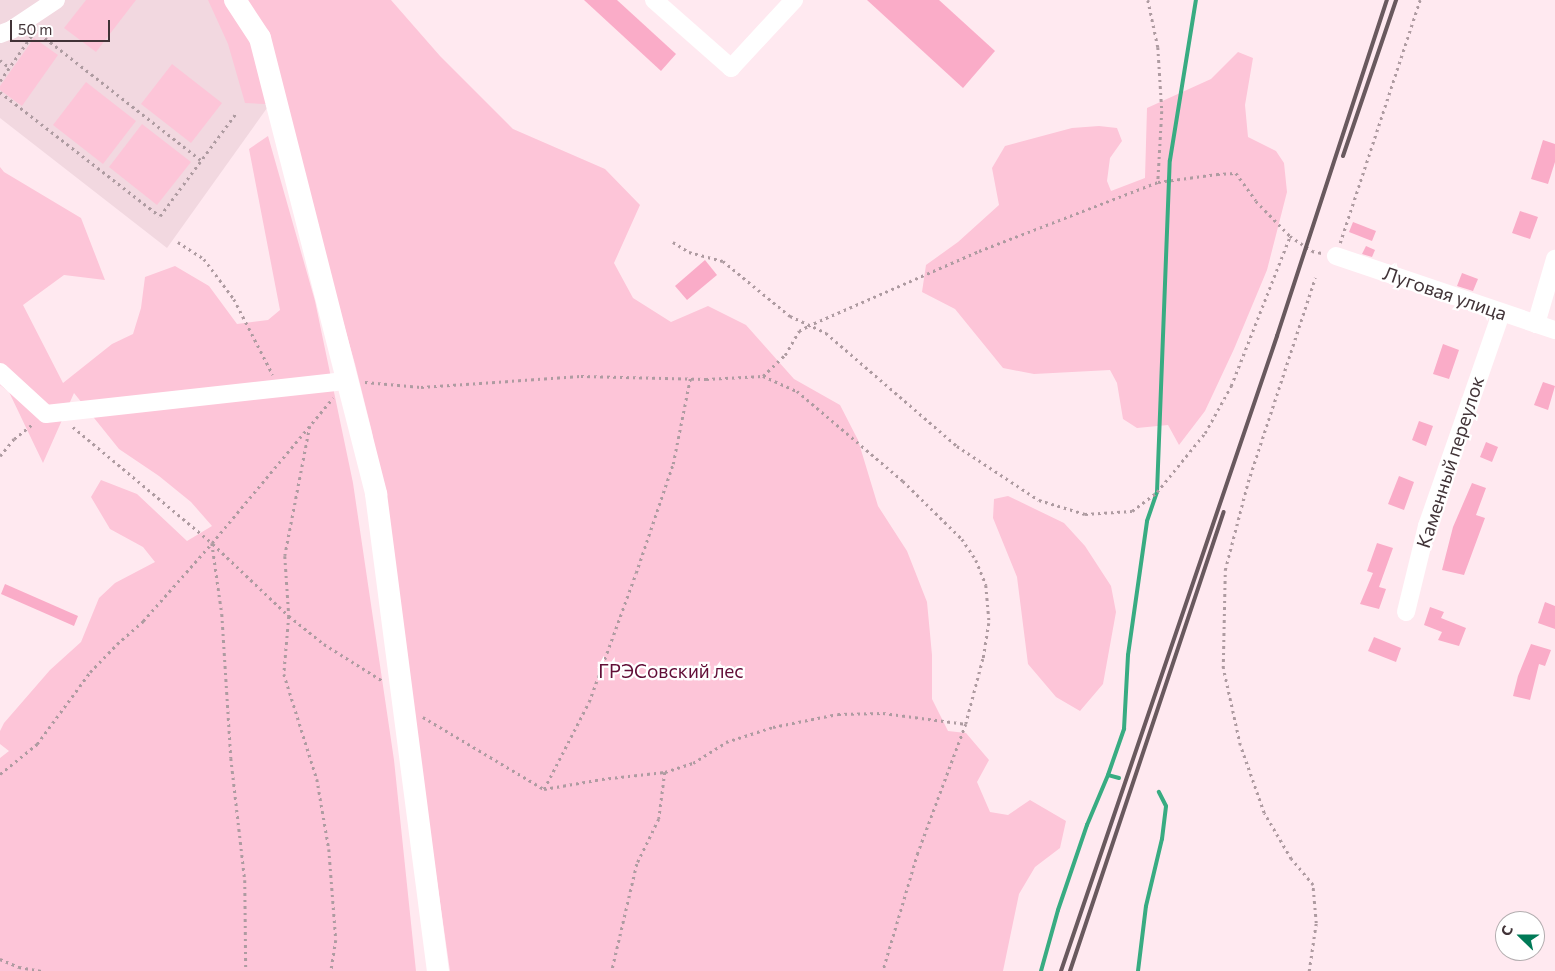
<!DOCTYPE html>
<html>
<head>
<meta charset="utf-8">
<style>
	body { margin:0 }
	#map { position:relative; width:1555px; height:971px; overflow:hidden; background:#ffe9f0; font-family:Commissioner,sans-serif }
	div>[style] { position:absolute }
	.built>* { inset:0; background:#f2d8e0 }
	.green>* { inset:0; background:#fdc5d8 }
	.stream>* { height:4px; margin:-2px; padding:0 2px; transform-origin:2px; border-radius:2px; background:#38ac82 }
	.building>* { inset:0; background:#faacc8 }
	.path>* { height:2.5px; margin-top:-1.25px; transform-origin:0; background:repeating-linear-gradient(90deg,#ae9ba1 0 2.5px,transparent 0 6.5px) }
	.minor>* { height:18px; margin:-9px; padding:0 9px; transform-origin:9px; border-radius:9px; background:#fff }
	.major>* { height:22px; margin:-11px; padding:0 11px; transform-origin:11px; border-radius:11px; background:#fff }
	.rail>* { height:4px; margin:-2px; padding:0 2px; transform-origin:2px; border-radius:2px; background:#69595e }
	span { translate:-50% -50%; white-space:nowrap; text-align:center; line-height:1.15; -webkit-text-stroke:4.5px #fff; paint-order:stroke }
	.street-label { font-size:19px; color:#413337 }
	.park-label { font-size:19px; color:#620f38 }
	.north { position:absolute; left:1495px; top:911px; width:50px; height:50px; box-sizing:border-box; background:#fff; border:1px solid #b3adaf; border-radius:50%; rotate:292deg; font-size:14px; font-weight:700; line-height:20px; text-align:center; color:#413337 }
	.north::after { content:''; display:block; margin:auto; width:18px; height:22px; background:#007a57; clip-path:polygon(50% 0,100% 100%,50% 72%,0 100%) }
	.scale { position:absolute; left:10px; top:20px; width:100px; height:22px; box-sizing:border-box; border:2px solid #413337; border-top:0; padding-left:6px; font-size:15px; line-height:18px; white-space:nowrap; color:#413337; -webkit-text-stroke:4px #fff; paint-order:stroke }
</style>
</head>
<body>
<div id="map">
	<div class="built">
		<i style="clip-path:polygon(0 0,224px 0,267px 108px,167px 248px,0 118px)"></i>
	</div>
	<div class="green">
		<i style="clip-path:polygon(86px 0,136px 0,96px 52px,64px 28px)"></i>
		<i style="clip-path:polygon(208px 0,391px 0,440px 56px,513px 129px,605px 169px,640px 205px,614px 263px,633px 298px,671px 322px,708px 306px,746px 325px,794px 379px,840px 405px,858px 440px,878px 506px,907px 551px,927px 602px,932px 655px,932px 699px,948px 731px,966px 733px,989px 760px,977px 782px,990px 812px,1008px 815px,1030px 800px,1066px 821px,1060px 848px,1035px 867px,1019px 894px,1003px 971px,450px 971px,372px 432px,355px 364px,282px 105px,245px 103px,228px 44px)"></i>
		<i style="clip-path:polygon(34px 38px,58px 55px,22px 106px,0 90px,0 86px)"></i>
		<i style="clip-path:polygon(1238px 52px,1253px 58px,1245px 105px,1248px 137px,1276px 151px,1284px 163px,1287px 192px,1267px 270px,1234px 349px,1205px 411px,1179px 445px,1168px 425px,1137px 428px,1123px 419px,1117px 383px,1110px 370px,1034px 374px,1003px 368px,955px 309px,922px 292px,926px 265px,958px 242px,999px 205px,992px 168px,1005px 146px,1072px 128px,1099px 126px,1117px 128px,1122px 141px,1110px 158px,1107px 181px,1111px 191px,1145px 178px,1147px 108px,1211px 79px)"></i>
		<i style="clip-path:polygon(172px 64px,222px 103px,191px 143px,141px 104px)"></i>
		<i style="clip-path:polygon(86px 82px,136px 121px,103px 164px,53px 125px)"></i>
		<i style="clip-path:polygon(142px 124px,191px 162px,157px 205px,109px 167px)"></i>
		<i style="clip-path:polygon(268px 136px,315px 301px,353px 483px,394px 760px,416px 971px,0 971px,0 758px,9px 751px,0 744px,0 731px,4px 723px,50px 670px,81px 642px,99px 598px,115px 583px,155px 562px,143px 547px,110px 529px,91px 497px,101px 480px,137px 494px,187px 541px,212px 526px,191px 502px,159px 476px,119px 449px,74px 393px,43px 463px,9px 392px,0 385px,0 167px,4px 172px,81px 218px,105px 280px,64px 275px,23px 305px,63px 383px,112px 344px,133px 334px,141px 308px,145px 277px,175px 266px,209px 286px,237px 324px,268px 320px,280px 310px,249px 149px)"></i>
		<i style="clip-path:polygon(1008px 496px,1064px 523px,1085px 546px,1111px 586px,1116px 612px,1103px 684px,1080px 711px,1056px 697px,1028px 664px,1017px 577px,993px 518px,994px 499px)"></i>
	</div>
	<div class="stream">
		<i style="left:1119px;top:778px;width:11px;rotate:-165deg"></i>
		<i style="left:1108px;top:775px;width:49px;rotate:-70.8deg"></i>
		<i style="left:1124px;top:729px;width:74px;rotate:-86.9deg"></i>
		<i style="left:1128px;top:655px;width:135px;rotate:-81.9deg"></i>
		<i style="left:1147px;top:521px;width:31px;rotate:-71deg"></i>
		<i style="left:1157px;top:492px;width:332px;rotate:-87.8deg"></i>
		<i style="left:1170px;top:160px;width:162px;rotate:-80.8deg"></i>
		<i style="left:1041px;top:971px;width:63px;rotate:-74.4deg"></i>
		<i style="left:1058px;top:910px;width:90px;rotate:-71.2deg"></i>
		<i style="left:1087px;top:825px;width:54px;rotate:-67.2deg"></i>
		<i style="left:1138px;top:971px;width:65px;rotate:-83deg"></i>
		<i style="left:1146px;top:906px;width:69px;rotate:-76.6deg"></i>
		<i style="left:1162px;top:839px;width:33px;rotate:-83deg"></i>
		<i style="left:1166px;top:806px;width:16px;rotate:-117deg"></i>
	</div>
	<div class="building">
		<i style="clip-path:polygon(584px 0,617px 0,676px 54px,661px 71px)"></i>
		<i style="clip-path:polygon(867px 0,939px 0,995px 51px,963px 88px)"></i>
		<i style="clip-path:polygon(1543px 140px,1555px 144px,1555px 162px,1548px 184px,1531px 179px)"></i>
		<i style="clip-path:polygon(1520px 211px,1538px 217px,1530px 239px,1512px 233px)"></i>
		<i style="clip-path:polygon(1353px 222px,1376px 231px,1372px 241px,1349px 232px)"></i>
		<i style="clip-path:polygon(1366px 246px,1375px 250px,1372px 257px,1362px 254px)"></i>
		<i style="clip-path:polygon(705px 260px,717px 275px,687px 300px,675px 286px)"></i>
		<i style="clip-path:polygon(1462px 273px,1478px 279px,1473px 291px,1457px 286px)"></i>
		<i style="clip-path:polygon(1443px 344px,1459px 350px,1449px 379px,1433px 374px)"></i>
		<i style="clip-path:polygon(1543px 382px,1555px 386px,1548px 410px,1534px 405px)"></i>
		<i style="clip-path:polygon(1419px 421px,1433px 426px,1426px 446px,1412px 440px)"></i>
		<i style="clip-path:polygon(1486px 442px,1498px 447px,1492px 462px,1480px 457px)"></i>
		<i style="clip-path:polygon(1399px 476px,1414px 482px,1404px 510px,1388px 504px)"></i>
		<i style="clip-path:polygon(1472px 483px,1486px 488px,1476px 515px,1485px 518px,1464px 575px,1442px 570px,1453px 527px)"></i>
		<i style="clip-path:polygon(1377px 543px,1393px 548px,1379px 587px,1386px 589px,1379px 609px,1360px 604px,1373px 573px,1367px 571px)"></i>
		<i style="clip-path:polygon(5px 584px,78px 616px,74px 626px,1px 594px)"></i>
		<i style="clip-path:polygon(1545px 602px,1555px 606px,1555px 629px,1538px 623px)"></i>
		<i style="clip-path:polygon(1430px 607px,1444px 612px,1441px 618px,1466px 628px,1459px 646px,1438px 640px,1442px 632px,1424px 625px)"></i>
		<i style="clip-path:polygon(1374px 637px,1401px 648px,1396px 662px,1368px 651px)"></i>
		<i style="clip-path:polygon(1531px 644px,1551px 650px,1545px 666px,1539px 664px,1530px 700px,1513px 696px,1518px 676px)"></i>
	</div>
	<div class="path">
		<i style="left:1148px;top:0;width:48px;rotate:78deg"></i>
		<i style="left:1158px;top:47px;width:64px;rotate:86.4deg"></i>
		<i style="left:1162px;top:111px;width:71px;rotate:93.2deg"></i>
		<i style="left:1158px;top:182px;width:60px;rotate:-7.7deg"></i>
		<i style="left:1217px;top:174px;width:19px;rotate:-3deg"></i>
		<i style="left:1236px;top:173px;width:34px;rotate:54deg"></i>
		<i style="left:1256px;top:201px;width:49px;rotate:45.8deg"></i>
		<i style="left:1290px;top:236px;width:27px;rotate:34deg"></i>
		<i style="left:1312px;top:251px;width:10px;rotate:11deg"></i>
		<i style="left:35px;top:30px;width:212px;rotate:38.1deg"></i>
		<i style="left:0;top:60px;width:13px;rotate:39deg"></i>
		<i style="left:0;top:81px;width:56px;rotate:-55.2deg"></i>
		<i style="left:0;top:92px;width:202px;rotate:37.8deg"></i>
		<i style="left:160px;top:216px;width:129px;rotate:-53.5deg"></i>
		<i style="left:178px;top:242px;width:31px;rotate:33deg"></i>
		<i style="left:204px;top:259px;width:50px;rotate:53.1deg"></i>
		<i style="left:234px;top:299px;width:85px;rotate:62.8deg"></i>
		<i style="left:673px;top:242px;width:19px;rotate:32deg"></i>
		<i style="left:689px;top:252px;width:35px;rotate:15deg"></i>
		<i style="left:723px;top:261px;width:87px;rotate:39.4deg"></i>
		<i style="left:790px;top:316px;width:40px;rotate:25deg"></i>
		<i style="left:826px;top:333px;width:173px;rotate:40.8deg"></i>
		<i style="left:957px;top:446px;width:98px;rotate:33.4deg"></i>
		<i style="left:1039px;top:500px;width:48px;rotate:16.9deg"></i>
		<i style="left:1085px;top:514px;width:47px;rotate:-3.7deg"></i>
		<i style="left:1132px;top:511px;width:31px;rotate:-37deg"></i>
		<i style="left:1157px;top:492px;width:76px;rotate:-50.9deg"></i>
		<i style="left:1205px;top:433px;width:54px;rotate:-61deg"></i>
		<i style="left:1231px;top:386px;width:161px;rotate:-68.5deg"></i>
		<i style="left:1340px;top:243px;width:256px;rotate:-71.8deg"></i>
		<i style="left:763px;top:376px;width:37px;rotate:24deg"></i>
		<i style="left:797px;top:391px;width:139px;rotate:40.3deg"></i>
		<i style="left:903px;top:481px;width:83px;rotate:44.5deg"></i>
		<i style="left:962px;top:539px;width:25px;rotate:56deg"></i>
		<i style="left:976px;top:560px;width:27px;rotate:68deg"></i>
		<i style="left:986px;top:585px;width:38px;rotate:85deg"></i>
		<i style="left:989px;top:623px;width:36px;rotate:99deg"></i>
		<i style="left:983px;top:659px;width:67px;rotate:104.7deg"></i>
		<i style="left:966px;top:724px;width:138px;rotate:110.4deg"></i>
		<i style="left:918px;top:853px;width:123px;rotate:106.5deg"></i>
		<i style="left:365px;top:382px;width:56px;rotate:5.1deg"></i>
		<i style="left:421px;top:387px;width:160px;rotate:-3.9deg"></i>
		<i style="left:581px;top:376px;width:125px;rotate:1.4deg"></i>
		<i style="left:706px;top:379px;width:57px;rotate:-3deg"></i>
		<i style="left:763px;top:376px;width:30px;rotate:-44deg"></i>
		<i style="left:785px;top:355px;width:28px;rotate:-60deg"></i>
		<i style="left:799px;top:331px;width:10px;rotate:-29deg"></i>
		<i style="left:808px;top:326px;width:187px;rotate:-23.7deg"></i>
		<i style="left:979px;top:251px;width:192px;rotate:-21.1deg"></i>
		<i style="left:310px;top:426px;width:132px;rotate:100.9deg"></i>
		<i style="left:285px;top:556px;width:60px;rotate:86.2deg"></i>
		<i style="left:289px;top:616px;width:58px;rotate:94.9deg"></i>
		<i style="left:284px;top:674px;width:110px;rotate:72.6deg"></i>
		<i style="left:317px;top:779px;width:71px;rotate:80.3deg"></i>
		<i style="left:329px;top:849px;width:91px;rotate:85.6deg"></i>
		<i style="left:336px;top:940px;width:31px;rotate:99deg"></i>
		<i style="left:73px;top:427px;width:181px;rotate:39.8deg"></i>
		<i style="left:212px;top:543px;width:189px;rotate:-50.2deg"></i>
		<i style="left:0;top:456px;width:22px;rotate:-51deg"></i>
		<i style="left:14px;top:439px;width:26px;rotate:-39deg"></i>
		<i style="left:212px;top:543px;width:72px;rotate:82deg"></i>
		<i style="left:222px;top:614px;width:144px;rotate:86.4deg"></i>
		<i style="left:231px;top:758px;width:123px;rotate:83.5deg"></i>
		<i style="left:245px;top:880px;width:91px;rotate:89.4deg"></i>
		<i style="left:213px;top:544px;width:105px;rotate:43.5deg"></i>
		<i style="left:289px;top:616px;width:45px;rotate:38.7deg"></i>
		<i style="left:324px;top:644px;width:70px;rotate:32.1deg"></i>
		<i style="left:423px;top:717px;width:141px;rotate:30.8deg"></i>
		<i style="left:544px;top:789px;width:59px;rotate:-9.8deg"></i>
		<i style="left:602px;top:779px;width:63px;rotate:-6.3deg"></i>
		<i style="left:665px;top:772px;width:47px;rotate:97.3deg"></i>
		<i style="left:659px;top:819px;width:50px;rotate:116.1deg"></i>
		<i style="left:637px;top:864px;width:110px;rotate:103.2deg"></i>
		<i style="left:665px;top:772px;width:29px;rotate:-18deg"></i>
		<i style="left:693px;top:763px;width:39px;rotate:-32deg"></i>
		<i style="left:726px;top:742px;width:49px;rotate:-17.7deg"></i>
		<i style="left:773px;top:727px;width:66px;rotate:-11.3deg"></i>
		<i style="left:838px;top:714px;width:45px;rotate:-1.3deg"></i>
		<i style="left:883px;top:713px;width:84px;rotate:7.5deg"></i>
		<i style="left:0;top:774px;width:48px;rotate:-39deg"></i>
		<i style="left:37px;top:744px;width:89px;rotate:-53.6deg"></i>
		<i style="left:90px;top:672px;width:39px;rotate:-46deg"></i>
		<i style="left:117px;top:644px;width:35px;rotate:-41deg"></i>
		<i style="left:143px;top:621px;width:104px;rotate:-48.5deg"></i>
		<i style="left:544px;top:789px;width:98px;rotate:-62.7deg"></i>
		<i style="left:589px;top:702px;width:137px;rotate:-70deg"></i>
		<i style="left:636px;top:573px;width:115px;rotate:-71.3deg"></i>
		<i style="left:673px;top:464px;width:87px;rotate:-78.7deg"></i>
		<i style="left:0;top:959px;width:21px;rotate:23deg"></i>
		<i style="left:19px;top:967px;width:23px;rotate:10deg"></i>
		<i style="left:1309px;top:971px;width:49px;rotate:-81.7deg"></i>
		<i style="left:1316px;top:923px;width:38px;rotate:-95deg"></i>
		<i style="left:1313px;top:885px;width:34px;rotate:-130deg"></i>
		<i style="left:1291px;top:859px;width:53px;rotate:-120.4deg"></i>
		<i style="left:1264px;top:813px;width:72px;rotate:-109.4deg"></i>
		<i style="left:1240px;top:745px;width:79px;rotate:-102.4deg"></i>
		<i style="left:1223px;top:668px;width:98px;rotate:-88.8deg"></i>
		<i style="left:1225px;top:570px;width:91px;rotate:-75.4deg"></i>
		<i style="left:1248px;top:482px;width:215px;rotate:-71.8deg"></i>
	</div>
	<div class="minor">
		<i style="left:654px;top:0;width:103px;rotate:41.4deg"></i>
		<i style="left:731px;top:68px;width:93px;rotate:-47.2deg"></i>
		<i style="left:0;top:34px;width:12px;rotate:-20deg"></i>
		<i style="left:11px;top:30px;width:54px;rotate:-33.7deg"></i>
		<i style="left:1336px;top:256px;width:231px;rotate:18.7deg"></i>
		<i style="left:1536px;top:324px;width:68px;rotate:-73.7deg"></i>
		<i style="left:0;top:372px;width:62px;rotate:42.4deg"></i>
		<i style="left:46px;top:414px;width:303px;rotate:-6.3deg"></i>
		<i style="left:1406px;top:612px;width:89px;rotate:-76.3deg"></i>
		<i style="left:1427px;top:526px;width:225px;rotate:-70.8deg"></i>
	</div>
	<div class="major">
		<i style="left:235px;top:0;width:45px;rotate:56.7deg"></i>
		<i style="left:260px;top:38px;width:471px;rotate:75.7deg"></i>
		<i style="left:376px;top:494px;width:481px;rotate:82.6deg"></i>
	</div>
	<div class="rail">
		<i style="left:1343px;top:156px;width:165px;rotate:-71.2deg"></i>
		<i style="left:1061px;top:971px;width:671px;rotate:-71.21deg"></i>
		<i style="left:1277px;top:336px;width:354px;rotate:-71.9deg"></i>
		<i style="left:1070px;top:971px;width:484px;rotate:-71.5deg"></i>
	</div>
	<div class="street-label">
		<span style="left:1445px;top:293px;rotate:19deg">Луговая улица</span>
		<span style="left:1450px;top:462px;rotate:-72deg">Каменный переулок</span>
	</div>
	<div class="park-label">
		<span style="left:671px;top:671px">ГРЭСовский лес</span>
	</div>
	<div class="north">С</div>
	<div class="scale">50 m</div>
</div>
</body>
</html>
